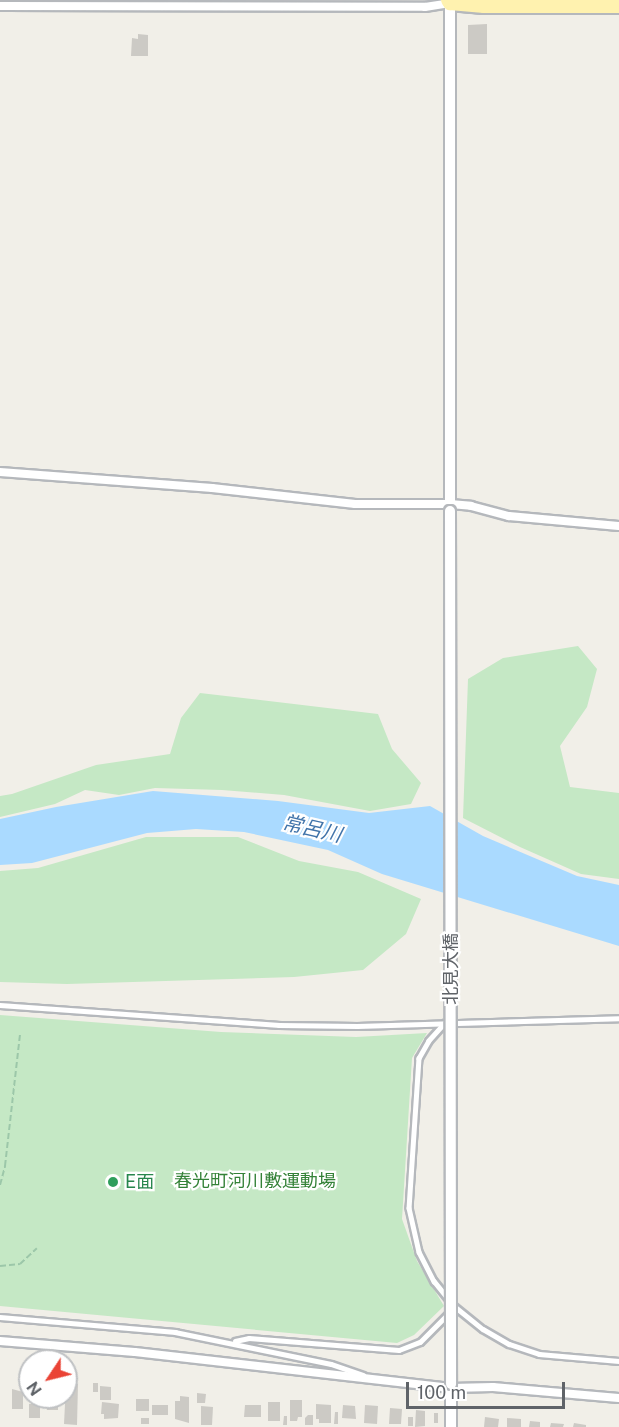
<!DOCTYPE html>
<html>
<head>
<meta charset="utf-8">
<style>
	body { margin:0 }
	#map { position:relative; width:619px; height:1427px; overflow:hidden; background:#f1efe8; font-family:"Public Sans","Noto Sans JP",sans-serif }
	div>[style] { position:absolute }
	.green>* { inset:0; background:#c5e8c5 }
	.water>* { inset:0; background:#aadaff }
	.building>* { inset:0; background:#cccac5 }
	.path>* { height:2px; margin-top:-1px; transform-origin:0; background:repeating-linear-gradient(90deg,#9cc7a9 0 6px,transparent 0 9px) }
	.roads { filter:drop-shadow(2px 0 #b5b8bc) drop-shadow(-2px 0 #b5b8bc) drop-shadow(0 2px #b5b8bc) drop-shadow(0 -2px #b5b8bc) }
	.service>* { height:4.5px; margin:-2.25px; padding:0 2.25px; transform-origin:2.25px; border-radius:2.25px; background:#fff }
	.minor>* { height:8px; margin:-4px; padding:0 4px; transform-origin:4px; border-radius:4px; background:#fff }
	.tertiary>* { height:10px; margin:-5px; padding:0 5px; transform-origin:5px; border-radius:5px; background:#fff }
	.primary>* { height:14px; margin:-7px; padding:0 7px; transform-origin:7px; border-radius:7px; background:#fff2af }
	.bridges { filter:drop-shadow(2px 0 #b5b8bc) drop-shadow(-2px 0 #b5b8bc) drop-shadow(0 2px #b5b8bc) drop-shadow(0 -2px #b5b8bc) }
	.tertiary-bridge>* { height:10px; margin:-5px; padding:0 5px; transform-origin:5px; border-radius:5px; background:#fff }
	.dots>* { width:16px; height:16px; translate:-50% -50%; box-sizing:border-box; border:3px solid #fff; border-radius:50% }
	span { translate:-50% -50%; white-space:nowrap; text-align:center; line-height:1.15; -webkit-text-stroke:4.5px #fff; paint-order:stroke }
	.street-label { font-size:18px; color:#5f6368 }
	.park-label { font-size:18px; color:#348238 }
	.leisure-label { font-size:18px; color:#27864d }
	.left { translate:0 -50%; text-align:left }
	.water-label { font-size:20px; color:#4174aa; font-style:italic }
	.north { position:absolute; left:18px; top:1349px; width:60px; height:60px; box-sizing:border-box; background:#fff; border:2px solid #bfc1c3; border-radius:50%; rotate:235deg; font-size:16px; font-weight:700; line-height:24px; text-align:center; color:#5f6368 }
	.north::after { content:''; display:block; margin:auto; width:21px; height:27px; background:#ea4335; clip-path:polygon(50% 0,100% 100%,50% 72%,0 100%) }
	.scale { position:absolute; left:406px; top:1382px; width:159px; height:27px; box-sizing:border-box; border:3px solid #5f6368; border-top:0; padding-left:8px; font-size:18px; line-height:21px; white-space:nowrap; color:#5f6368; -webkit-text-stroke:4px #fff; paint-order:stroke }
</style>
</head>
<body>
<div id="map">
	<div class="green">
		<i style="clip-path:polygon(578px 646px,597px 669px,587px 707px,560px 746px,570px 787px,619px 793px,619px 879px,581px 874px,520px 847px,463px 818px,468px 679px,503px 658px)"></i>
		<i style="clip-path:polygon(200px 693px,378px 714px,392px 749px,421px 783px,411px 804px,370px 811px,284px 795px,222px 790px,155px 788px,119px 795px,85px 790px,55px 804px,0 817px,0 796px,12px 794px,96px 765px,170px 754px,181px 718px)"></i>
		<i style="clip-path:polygon(146px 837px,238px 837px,299px 861px,358px 872px,421px 899px,406px 934px,363px 970px,294px 977px,67px 984px,0 982px,0 871px,38px 868px)"></i>
		<i style="clip-path:polygon(0 1015px,221px 1032px,356px 1037px,427px 1033px,412px 1058px,402px 1219px,417px 1261px,444px 1306px,414px 1335px,397px 1343px,0 1306px)"></i>
	</div>
	<div class="water">
		<i style="clip-path:polygon(153px 791px,278px 801px,369px 813px,430px 806px,483px 836px,577px 876px,619px 885px,619px 946px,382px 874px,328px 850px,244px 832px,196px 829px,147px 833px,32px 863px,0 865px,0 819px,56px 807px)"></i>
	</div>
	<div class="building">
		<i style="clip-path:polygon(487px 24px,487px 54px,468px 54px,468px 25px)"></i>
		<i style="clip-path:polygon(138px 34px,148px 35px,148px 56px,131px 56px,132px 38px,138px 39px)"></i>
		<i style="clip-path:polygon(93px 1383px,98px 1383px,98px 1392px,93px 1392px)"></i>
		<i style="clip-path:polygon(66px 1384px,78px 1384px,77px 1425px,64px 1424px)"></i>
		<i style="clip-path:polygon(100px 1386px,111px 1387px,111px 1400px,100px 1400px)"></i>
		<i style="clip-path:polygon(12px 1389px,23px 1392px,23px 1409px,12px 1409px)"></i>
		<i style="clip-path:polygon(197px 1393px,206px 1394px,205px 1403px,197px 1403px)"></i>
		<i style="clip-path:polygon(180px 1396px,189px 1397px,189px 1423px,175px 1419px,175px 1401px,180px 1401px)"></i>
		<i style="clip-path:polygon(46px 1397px,58px 1397px,58px 1410px,47px 1410px)"></i>
		<i style="clip-path:polygon(136px 1399px,149px 1399px,149px 1411px,136px 1411px)"></i>
		<i style="clip-path:polygon(290px 1400px,302px 1400px,302px 1417px,298px 1417px,297px 1421px,290px 1421px)"></i>
		<i style="clip-path:polygon(102px 1402px,119px 1404px,118px 1418px,104px 1419px,104px 1414px,101px 1414px)"></i>
		<i style="clip-path:polygon(268px 1402px,280px 1402px,280px 1421px,268px 1421px)"></i>
		<i style="clip-path:polygon(29px 1404px,40px 1404px,40px 1418px,29px 1418px)"></i>
		<i style="clip-path:polygon(316px 1404px,331px 1405px,331px 1423px,319px 1423px,319px 1419px,316px 1419px)"></i>
		<i style="clip-path:polygon(152px 1405px,168px 1405px,168px 1415px,152px 1415px)"></i>
		<i style="clip-path:polygon(245px 1405px,261px 1405px,261px 1417px,244px 1417px)"></i>
		<i style="clip-path:polygon(343px 1405px,355px 1406px,356px 1419px,342px 1418px)"></i>
		<i style="clip-path:polygon(365px 1405px,378px 1406px,377px 1424px,364px 1423px)"></i>
		<i style="clip-path:polygon(201px 1406px,213px 1407px,212px 1425px,201px 1425px)"></i>
		<i style="clip-path:polygon(390px 1408px,402px 1409px,401px 1424px,389px 1424px)"></i>
		<i style="clip-path:polygon(416px 1410px,425px 1411px,425px 1426px,415px 1427px)"></i>
		<i style="clip-path:polygon(335px 1412px,338px 1412px,338px 1424px,334px 1424px)"></i>
		<i style="clip-path:polygon(434px 1413px,438px 1413px,438px 1423px,434px 1423px)"></i>
		<i style="clip-path:polygon(308px 1415px,313px 1415px,313px 1425px,305px 1425px,305px 1418px)"></i>
		<i style="clip-path:polygon(284px 1416px,287px 1416px,287px 1425px,283px 1425px)"></i>
		<i style="clip-path:polygon(408px 1417px,413px 1417px,413px 1426px,408px 1426px)"></i>
		<i style="clip-path:polygon(485px 1417px,499px 1419px,498px 1427px,484px 1427px)"></i>
		<i style="clip-path:polygon(141px 1418px,149px 1418px,149px 1424px,141px 1424px)"></i>
		<i style="clip-path:polygon(507px 1418px,521px 1419px,521px 1427px,507px 1427px)"></i>
		<i style="clip-path:polygon(530px 1421px,540px 1422px,540px 1427px,529px 1427px)"></i>
		<i style="clip-path:polygon(551px 1423px,564px 1424px,563px 1427px,550px 1427px)"></i>
		<i style="clip-path:polygon(574px 1423px,586px 1425px,586px 1427px,573px 1427px)"></i>
	</div>
	<div class="path">
		<i style="left:0;top:1185px;width:20px;rotate:-75deg"></i>
		<i style="left:5px;top:1166px;width:132px;rotate:-83.5deg"></i>
		<i style="left:0;top:1266px;width:20px;rotate:-6deg"></i>
		<i style="left:20px;top:1264px;width:23px;rotate:-43deg"></i>
	</div>
	<div class="roads">
		<div class="service">
			<i style="left:0;top:1005px;width:280px;rotate:4.1deg"></i>
			<i style="left:279px;top:1025px;width:78px;rotate:0.7deg"></i>
			<i style="left:357px;top:1026px;width:262px;rotate:-1.7deg"></i>
			<i style="left:445px;top:1023px;width:24px;rotate:132deg"></i>
			<i style="left:429px;top:1041px;width:20px;rotate:120deg"></i>
			<i style="left:419px;top:1058px;width:150px;rotate:93.8deg"></i>
			<i style="left:409px;top:1208px;width:45px;rotate:77.2deg"></i>
			<i style="left:419px;top:1252px;width:33px;rotate:63deg"></i>
			<i style="left:434px;top:1281px;width:22px;rotate:51deg"></i>
			<i style="left:453px;top:1305px;width:38px;rotate:39deg"></i>
			<i style="left:483px;top:1329px;width:30px;rotate:30deg"></i>
			<i style="left:509px;top:1344px;width:32px;rotate:18deg"></i>
			<i style="left:539px;top:1354px;width:80px;rotate:5deg"></i>
			<i style="left:0;top:1317px;width:176px;rotate:4.9deg"></i>
			<i style="left:175px;top:1332px;width:159px;rotate:11.6deg"></i>
			<i style="left:331px;top:1364px;width:34px;rotate:19deg"></i>
			<i style="left:235px;top:1341px;width:14px;rotate:-12deg"></i>
			<i style="left:249px;top:1338px;width:150px;rotate:4.6deg"></i>
			<i style="left:399px;top:1350px;width:22px;rotate:-21deg"></i>
			<i style="left:420px;top:1342px;width:41px;rotate:-45deg"></i>
		</div>
		<div class="minor">
			<i style="left:0;top:6px;width:425px;rotate:0.1deg"></i>
			<i style="left:425px;top:7px;width:25px;rotate:-9deg"></i>
			<i style="left:0;top:472px;width:213px;rotate:4.3deg"></i>
			<i style="left:212px;top:488px;width:144px;rotate:6.4deg"></i>
			<i style="left:355px;top:504px;width:95px"></i>
			<i style="left:450px;top:504px;width:21px;rotate:5deg"></i>
			<i style="left:471px;top:506px;width:39px;rotate:15deg"></i>
			<i style="left:509px;top:516px;width:110px;rotate:5.2deg"></i>
			<i style="left:0;top:1341px;width:135px;rotate:4.7deg"></i>
			<i style="left:135px;top:1352px;width:318px;rotate:6.5deg"></i>
			<i style="left:451px;top:1388px;width:42px;rotate:-1.4deg"></i>
			<i style="left:493px;top:1387px;width:126px;rotate:5deg"></i>
		</div>
		<div class="tertiary">
			<i style="left:450px;top:511px;width:511px;rotate:-90deg"></i>
			<i style="left:451px;top:1427px;width:43px;rotate:-90deg"></i>
		</div>
		<div class="primary">
			<i style="left:448px;top:0;width:4px;rotate:56deg"></i>
			<i style="left:450px;top:3px;width:34px;rotate:5deg"></i>
			<i style="left:484px;top:6px;width:135px"></i>
		</div>
	</div>
	<div class="bridges">
		<div class="tertiary-bridge">
			<i style="left:450px;top:511px;width:873px;rotate:89.93deg"></i>
		</div>
	</div>
	<div class="dots">
		<i style="left:113px;top:1182px;background:#2e9e5b"></i>
	</div>
	<div class="street-label">
		<span style="left:451px;top:969px;rotate:-90deg">北見大橋</span>
	</div>
	<div class="park-label">
		<span style="left:255px;top:1181px">春光町河川敷運動場</span>
	</div>
	<div class="leisure-label">
		<span class="left" style="left:125px;top:1182px">E面</span>
	</div>
	<div class="water-label">
		<span style="left:312px;top:829px;rotate:13deg">常呂川</span>
	</div>
	<div class="north">N</div>
	<div class="scale">100 m</div>
</div>
</body>
</html>
